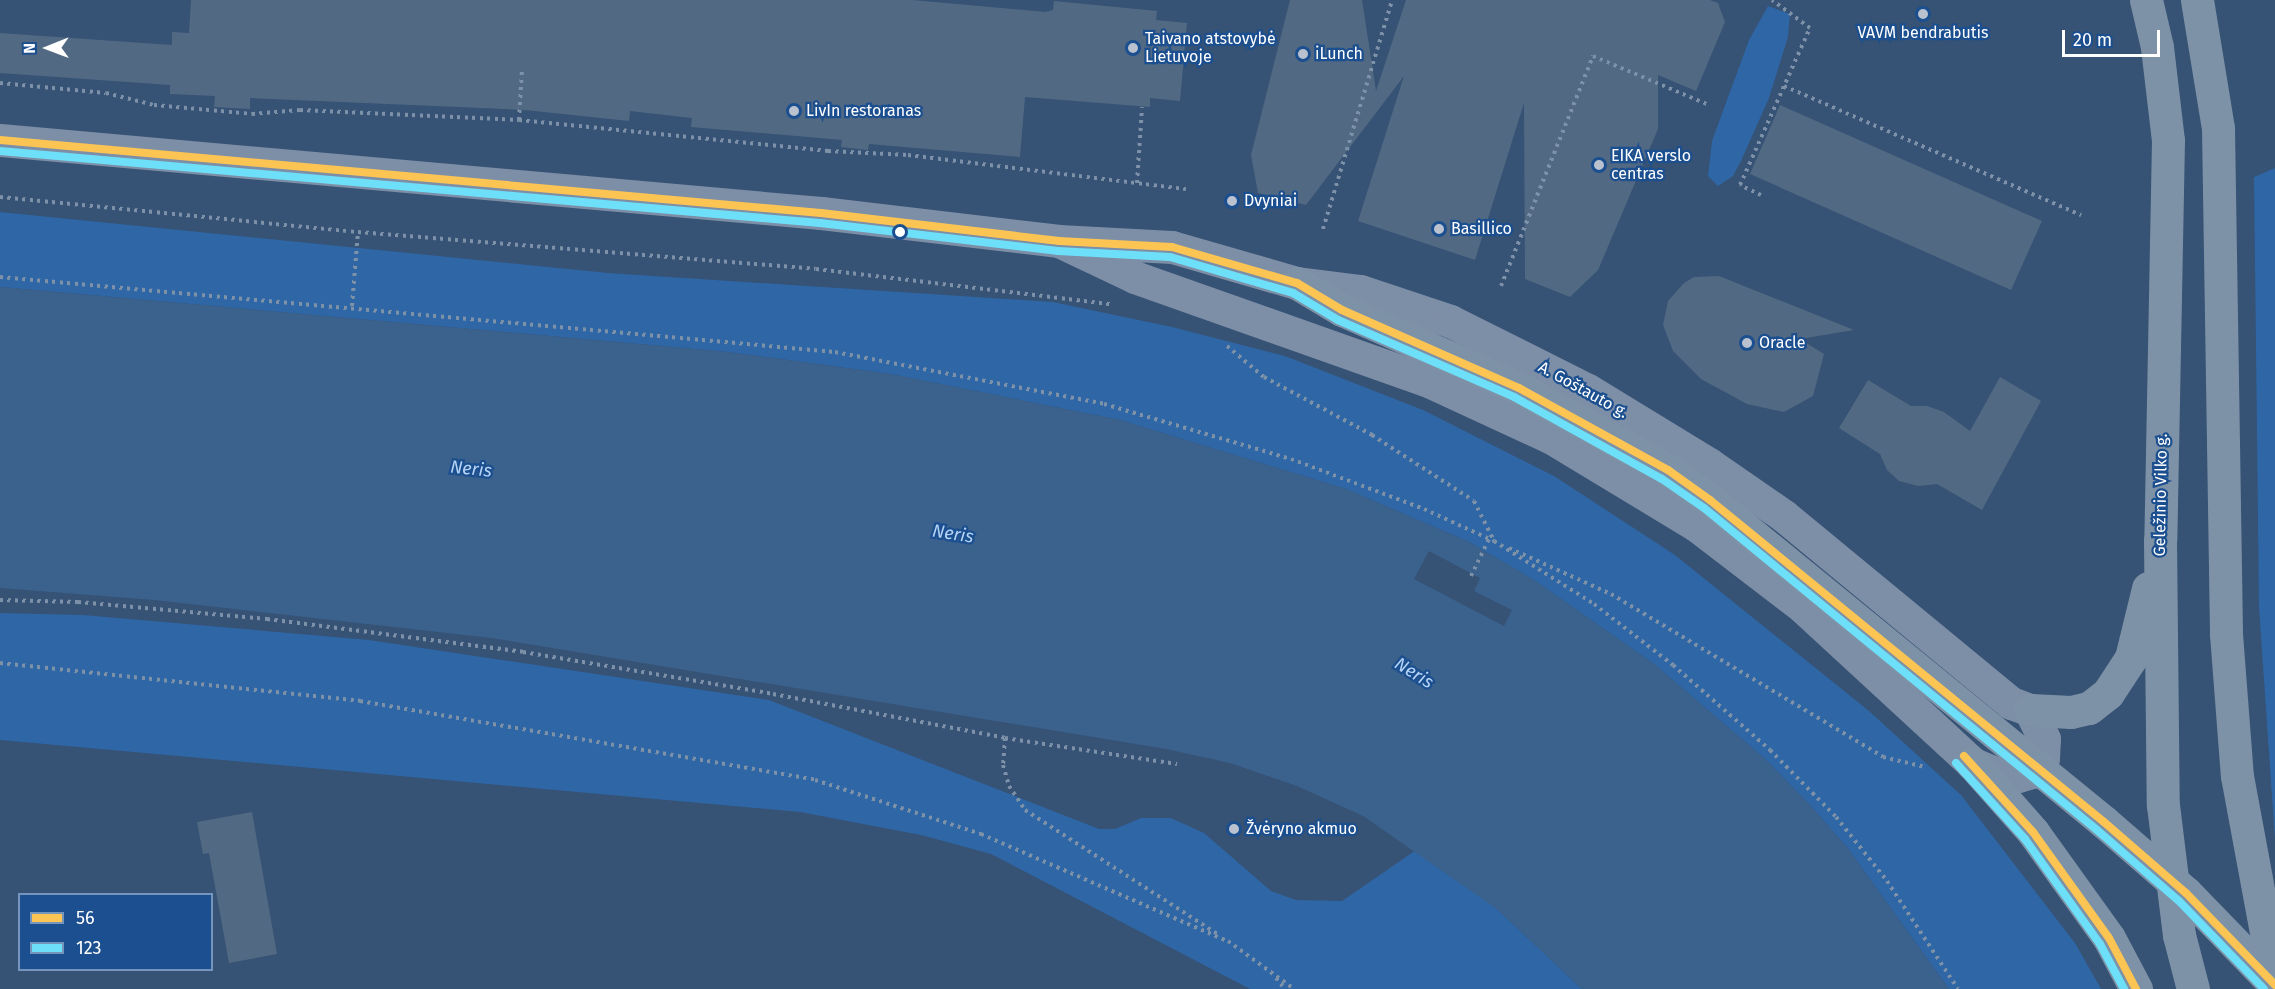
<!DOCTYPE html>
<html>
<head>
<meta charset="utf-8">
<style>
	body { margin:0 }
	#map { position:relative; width:2275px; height:989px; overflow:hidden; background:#365274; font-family:"Fira Sans",sans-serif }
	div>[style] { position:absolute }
	.green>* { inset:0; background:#2f66a5 }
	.water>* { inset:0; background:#3b618d }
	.pier>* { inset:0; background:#365274 }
	.building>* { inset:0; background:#526984 }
	.path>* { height:4px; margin-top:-2px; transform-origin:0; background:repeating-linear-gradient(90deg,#7d92a8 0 3px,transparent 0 7.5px) }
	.primary>* { height:33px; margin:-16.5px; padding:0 16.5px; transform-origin:16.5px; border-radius:16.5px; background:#7d8ea7 }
	.highway>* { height:33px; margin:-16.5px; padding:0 16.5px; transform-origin:16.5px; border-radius:16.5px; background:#7e92a7 }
	.bus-1>* { height:8px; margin:-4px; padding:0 4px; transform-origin:4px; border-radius:4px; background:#fcc553 }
	.bus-2>* { height:8px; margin:-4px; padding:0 4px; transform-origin:4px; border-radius:4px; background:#6ddff8 }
	.dots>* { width:16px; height:16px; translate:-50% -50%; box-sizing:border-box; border:3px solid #1b4f8f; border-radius:50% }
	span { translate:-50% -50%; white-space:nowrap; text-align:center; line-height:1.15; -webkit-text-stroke:4.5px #1b4f8f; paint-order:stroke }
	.poi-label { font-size:16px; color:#fff }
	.left { translate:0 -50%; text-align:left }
	.street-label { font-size:16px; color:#fff }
	.water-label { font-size:18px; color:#b5d3f5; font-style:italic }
	.legend { position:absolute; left:18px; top:893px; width:195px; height:78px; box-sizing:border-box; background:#1b4f8f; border:2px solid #7695bc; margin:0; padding:8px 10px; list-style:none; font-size:18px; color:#fff }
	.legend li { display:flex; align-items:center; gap:12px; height:30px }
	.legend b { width:30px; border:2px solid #7695bc }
	.north { position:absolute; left:18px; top:18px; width:60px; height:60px; -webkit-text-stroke:4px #1b4f8f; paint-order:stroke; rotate:269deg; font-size:16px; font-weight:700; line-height:24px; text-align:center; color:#fff }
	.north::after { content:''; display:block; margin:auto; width:21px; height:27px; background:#fff; clip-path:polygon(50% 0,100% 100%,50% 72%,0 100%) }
	.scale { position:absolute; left:2062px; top:30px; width:98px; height:27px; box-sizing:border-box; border:3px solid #fff; border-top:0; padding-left:8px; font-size:18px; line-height:21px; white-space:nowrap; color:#fff; -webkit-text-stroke:4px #1b4f8f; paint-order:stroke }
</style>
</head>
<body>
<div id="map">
	<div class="green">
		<i style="clip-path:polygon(1768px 6px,1790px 14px,1788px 37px,1769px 98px,1741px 161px,1733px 176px,1718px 186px,1708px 176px,1712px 141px,1749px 40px)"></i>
		<i style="clip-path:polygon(2275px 168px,2275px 840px,2259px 607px,2254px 177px)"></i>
		<i style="clip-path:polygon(0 212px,608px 273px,1053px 302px,1172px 327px,1285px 356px,1423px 410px,1554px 476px,1675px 555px,1869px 711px,1961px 795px,2075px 943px,2101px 989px,1949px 989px,1846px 846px,1808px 803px,1764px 758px,1654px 664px,1534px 580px,1469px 542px,1346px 489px,1120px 420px,890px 374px,728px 352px,0 287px)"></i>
		<i style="clip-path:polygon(0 613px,83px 615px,369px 640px,769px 700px,1099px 829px,1115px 829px,1141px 818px,1171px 818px,1204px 833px,1271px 891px,1296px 900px,1342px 901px,1416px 850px,1497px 909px,1582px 989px,1250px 989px,991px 854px,921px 835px,800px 812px,0 740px)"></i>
	</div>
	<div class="water">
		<i style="clip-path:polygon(0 287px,728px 352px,890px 374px,1120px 420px,1346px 489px,1469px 542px,1534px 580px,1654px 664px,1764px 758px,1808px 803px,1846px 846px,1949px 989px,1582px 989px,1497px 909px,1363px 816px,1297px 786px,1230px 763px,1166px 749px,491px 638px,154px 600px,0 588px)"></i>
	</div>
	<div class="pier">
		<i style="clip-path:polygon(1429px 551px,1480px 578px,1474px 591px,1512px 610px,1504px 626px,1414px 579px)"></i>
	</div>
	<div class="building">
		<i style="clip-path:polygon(191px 0,912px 0,1046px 12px,1053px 10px,1054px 1px,1157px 11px,1156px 20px,1187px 23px,1180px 101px,1150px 98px,1150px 107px,1025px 97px,1020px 157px,869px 144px,868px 150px,841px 147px,842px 140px,691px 127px,692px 118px,630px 111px,629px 121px,525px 110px,250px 98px,250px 109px,214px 107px,215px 96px,170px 94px,170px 85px,0 73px,0 33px,172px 45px,172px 32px,189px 33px)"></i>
		<i style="clip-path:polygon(1290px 0,1362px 0,1376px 91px,1406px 0,1710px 0,1718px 3px,1725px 22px,1696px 91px,1658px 75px,1658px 129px,1598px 270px,1570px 297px,1525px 279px,1524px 103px,1475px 260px,1358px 221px,1404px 76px,1306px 205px,1258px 193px,1251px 155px)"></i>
		<i style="clip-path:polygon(1780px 105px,2042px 221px,2011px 290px,1750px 174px)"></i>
		<i style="clip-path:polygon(1719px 276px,1854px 330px,1800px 339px,1824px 354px,1813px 396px,1784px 412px,1747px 404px,1701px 379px,1673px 351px,1663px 325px,1668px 301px,1684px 283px,1694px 277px)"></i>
		<i style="clip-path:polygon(2000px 377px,2041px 401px,1982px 510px,1937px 484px,1918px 486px,1899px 481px,1887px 470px,1880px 454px,1839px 428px,1868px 380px,1911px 406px,1927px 406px,1944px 412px,1970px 431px)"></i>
		<i style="clip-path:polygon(252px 812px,277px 954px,229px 963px,209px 853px,203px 854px,197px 822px)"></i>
	</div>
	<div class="path">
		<i style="left:0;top:83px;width:106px;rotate:5.4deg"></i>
		<i style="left:106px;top:93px;width:49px;rotate:14deg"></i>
		<i style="left:154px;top:105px;width:98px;rotate:5.2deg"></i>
		<i style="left:252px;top:114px;width:48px;rotate:-4.8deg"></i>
		<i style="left:300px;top:110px;width:219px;rotate:2.6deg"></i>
		<i style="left:519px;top:120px;width:311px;rotate:5.7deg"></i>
		<i style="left:828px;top:151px;width:80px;rotate:2.9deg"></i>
		<i style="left:908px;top:155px;width:280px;rotate:7deg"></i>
		<i style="left:1784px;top:86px;width:324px;rotate:23.5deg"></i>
		<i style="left:519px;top:120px;width:51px;rotate:-86.6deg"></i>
		<i style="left:1137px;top:183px;width:76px;rotate:-86.2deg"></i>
		<i style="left:1761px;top:195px;width:23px;rotate:-155deg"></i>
		<i style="left:1740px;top:185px;width:172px;rotate:-66deg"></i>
		<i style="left:1810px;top:28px;width:47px;rotate:-143.6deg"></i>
		<i style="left:0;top:197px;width:360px;rotate:5.6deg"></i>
		<i style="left:358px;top:232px;width:459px;rotate:4.6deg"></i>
		<i style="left:816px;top:269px;width:297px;rotate:6.8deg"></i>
		<i style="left:1323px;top:229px;width:239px;rotate:-73.2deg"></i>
		<i style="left:0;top:277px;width:838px;rotate:5.13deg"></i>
		<i style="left:835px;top:352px;width:274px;rotate:10.9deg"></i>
		<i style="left:1104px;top:404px;width:195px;rotate:16.4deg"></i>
		<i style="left:1291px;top:459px;width:142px;rotate:20.6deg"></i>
		<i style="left:1424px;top:509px;width:77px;rotate:24.6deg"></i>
		<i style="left:1494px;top:541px;width:118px;rotate:32.2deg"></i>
		<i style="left:1594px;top:604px;width:100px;rotate:37.7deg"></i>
		<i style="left:1673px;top:665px;width:129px;rotate:41.2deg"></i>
		<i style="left:1770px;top:750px;width:94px;rotate:45.4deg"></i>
		<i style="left:1836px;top:817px;width:82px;rotate:51.4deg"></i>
		<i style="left:1887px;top:881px;width:129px;rotate:56.7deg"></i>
		<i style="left:1501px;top:286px;width:248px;rotate:-68.2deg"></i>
		<i style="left:1593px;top:56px;width:126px;rotate:22.9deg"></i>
		<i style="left:352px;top:306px;width:74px;rotate:-85.4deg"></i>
		<i style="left:1227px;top:346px;width:48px;rotate:40deg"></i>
		<i style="left:1264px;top:377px;width:123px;rotate:28.2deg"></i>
		<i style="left:1372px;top:435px;width:121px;rotate:32.9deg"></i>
		<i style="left:1474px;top:501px;width:45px;rotate:63.4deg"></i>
		<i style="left:1509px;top:548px;width:112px;rotate:24.3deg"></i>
		<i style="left:1611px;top:594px;width:317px;rotate:30.9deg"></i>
		<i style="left:1883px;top:757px;width:43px;rotate:13.4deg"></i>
		<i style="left:1471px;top:576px;width:41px;rotate:-64.1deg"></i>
		<i style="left:0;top:600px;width:78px;rotate:1.5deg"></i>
		<i style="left:78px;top:602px;width:190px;rotate:5.1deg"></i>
		<i style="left:267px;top:619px;width:258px;rotate:7.3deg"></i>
		<i style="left:523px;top:652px;width:254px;rotate:9.5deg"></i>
		<i style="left:773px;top:694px;width:236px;rotate:10.7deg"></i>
		<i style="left:1005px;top:738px;width:174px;rotate:8.6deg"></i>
		<i style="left:0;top:663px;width:362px;rotate:6deg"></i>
		<i style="left:360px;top:701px;width:462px;rotate:9.8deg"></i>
		<i style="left:815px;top:780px;width:175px;rotate:18deg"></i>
		<i style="left:981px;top:834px;width:270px;rotate:23.5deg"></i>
		<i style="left:1005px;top:738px;width:27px;rotate:94deg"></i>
		<i style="left:1003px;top:765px;width:22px;rotate:74deg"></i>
		<i style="left:1009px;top:786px;width:29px;rotate:56deg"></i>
		<i style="left:1025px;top:810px;width:231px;rotate:32.8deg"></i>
		<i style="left:1228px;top:941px;width:82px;rotate:36deg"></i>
		<i style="left:1276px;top:978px;width:14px;rotate:51deg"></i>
	</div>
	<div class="primary">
		<i style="left:0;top:140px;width:824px;rotate:5.08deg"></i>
		<i style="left:821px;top:213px;width:240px;rotate:6.7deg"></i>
		<i style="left:1059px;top:241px;width:113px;rotate:3deg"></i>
		<i style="left:1172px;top:247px;width:130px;rotate:16.1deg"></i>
		<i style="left:1297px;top:283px;width:64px;rotate:7.2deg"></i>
		<i style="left:1360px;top:291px;width:95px;rotate:18.4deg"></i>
		<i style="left:1450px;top:321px;width:154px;rotate:26.6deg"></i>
		<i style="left:1588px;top:390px;width:142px;rotate:31.4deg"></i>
		<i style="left:1709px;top:464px;width:91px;rotate:34.7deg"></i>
		<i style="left:1784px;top:516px;width:294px;rotate:39.5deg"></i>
		<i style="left:2011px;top:703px;width:20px;rotate:20deg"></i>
		<i style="left:2030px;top:710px;width:32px;rotate:64deg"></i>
		<i style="left:2044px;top:739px;width:19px;rotate:93deg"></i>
		<i style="left:2043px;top:758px;width:18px;rotate:128deg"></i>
		<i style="left:2032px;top:772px;width:15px;rotate:164deg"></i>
		<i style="left:2018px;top:776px;width:16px;rotate:180deg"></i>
		<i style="left:2002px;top:776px;width:33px;rotate:-157deg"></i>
		<i style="left:1972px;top:763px;width:230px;rotate:-137.3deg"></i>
		<i style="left:1803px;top:607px;width:135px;rotate:-142.5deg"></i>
		<i style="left:1696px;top:525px;width:168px;rotate:-148.9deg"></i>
		<i style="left:1552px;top:438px;width:133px;rotate:-155.2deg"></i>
		<i style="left:1431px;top:382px;width:314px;rotate:-160.5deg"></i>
		<i style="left:1135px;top:277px;width:84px;rotate:-154.7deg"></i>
	</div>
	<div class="highway">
		<i style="left:2146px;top:0;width:48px;rotate:76.8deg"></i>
		<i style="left:2157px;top:47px;width:94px;rotate:83.3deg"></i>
		<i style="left:2168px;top:140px;width:400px;rotate:91.1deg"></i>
		<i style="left:2160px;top:540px;width:265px;rotate:89.4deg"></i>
		<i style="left:2163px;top:805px;width:131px;rotate:83deg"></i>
		<i style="left:2179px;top:935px;width:56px;rotate:75.5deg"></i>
		<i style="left:2197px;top:0;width:130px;rotate:80.7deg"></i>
		<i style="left:2218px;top:128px;width:506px;rotate:89.09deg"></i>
		<i style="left:2226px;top:634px;width:142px;rotate:85.6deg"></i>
		<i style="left:2237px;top:776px;width:209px;rotate:79.5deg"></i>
		<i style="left:1297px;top:283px;width:52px;rotate:31deg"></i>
		<i style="left:1342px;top:310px;width:193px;rotate:23.8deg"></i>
		<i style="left:1519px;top:388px;width:170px;rotate:28.8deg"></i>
		<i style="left:1668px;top:470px;width:52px;rotate:35.5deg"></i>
		<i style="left:1710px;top:500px;width:509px;rotate:39.26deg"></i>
		<i style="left:2104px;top:822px;width:108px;rotate:40.9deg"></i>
		<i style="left:2186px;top:893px;width:128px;rotate:45.9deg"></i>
		<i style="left:2030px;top:710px;width:41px;rotate:2.8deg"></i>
		<i style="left:2071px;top:712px;width:18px;rotate:-13deg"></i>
		<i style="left:2089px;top:708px;width:24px;rotate:-38deg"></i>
		<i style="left:2108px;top:693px;width:42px;rotate:-56.7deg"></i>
		<i style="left:2131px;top:658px;width:72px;rotate:-76.3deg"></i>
		<i style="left:1972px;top:763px;width:92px;rotate:48.5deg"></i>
		<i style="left:2033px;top:832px;width:130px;rotate:54.4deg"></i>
		<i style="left:2109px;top:938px;width:58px;rotate:62.1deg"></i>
	</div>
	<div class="bus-1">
		<i style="left:0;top:140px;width:824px;rotate:5.08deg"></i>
		<i style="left:821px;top:213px;width:240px;rotate:6.7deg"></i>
		<i style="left:1059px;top:241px;width:113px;rotate:3deg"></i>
		<i style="left:1172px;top:247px;width:130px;rotate:16.1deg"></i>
		<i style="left:1297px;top:283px;width:52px;rotate:31deg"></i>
		<i style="left:1342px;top:310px;width:193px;rotate:23.8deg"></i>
		<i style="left:1519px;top:388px;width:170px;rotate:28.8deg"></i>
		<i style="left:1668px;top:470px;width:52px;rotate:35.5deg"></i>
		<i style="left:1710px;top:500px;width:509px;rotate:39.26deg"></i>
		<i style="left:2104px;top:822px;width:108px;rotate:40.9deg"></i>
		<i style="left:2186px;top:893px;width:128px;rotate:45.9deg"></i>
		<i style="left:1964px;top:756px;width:103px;rotate:47.8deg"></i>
		<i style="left:2033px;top:832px;width:130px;rotate:54.4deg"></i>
		<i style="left:2109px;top:938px;width:58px;rotate:62.1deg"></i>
	</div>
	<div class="bus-2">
		<i style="left:0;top:151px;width:823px;rotate:5.02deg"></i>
		<i style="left:820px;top:223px;width:240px;rotate:6.7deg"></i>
		<i style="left:1058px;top:251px;width:112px;rotate:3.1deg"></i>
		<i style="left:1170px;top:257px;width:128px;rotate:16.3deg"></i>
		<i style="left:1293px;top:293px;width:52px;rotate:31deg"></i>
		<i style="left:1338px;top:320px;width:192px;rotate:23.6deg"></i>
		<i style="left:1514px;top:397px;width:169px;rotate:29deg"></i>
		<i style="left:1662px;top:479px;width:51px;rotate:34.6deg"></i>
		<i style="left:1704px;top:508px;width:508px;rotate:39.33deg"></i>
		<i style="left:2097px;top:830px;width:108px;rotate:40.9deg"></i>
		<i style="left:2179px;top:901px;width:122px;rotate:46deg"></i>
		<i style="left:1956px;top:763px;width:103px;rotate:47.8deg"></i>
		<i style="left:2025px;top:839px;width:129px;rotate:54.5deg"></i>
		<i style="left:2100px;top:944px;width:51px;rotate:61.9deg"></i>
	</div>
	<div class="dots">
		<i style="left:1923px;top:14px;background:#b9c2ce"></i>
		<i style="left:1133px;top:48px;background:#b9c2ce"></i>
		<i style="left:1303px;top:54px;background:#b9c2ce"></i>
		<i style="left:794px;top:111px;background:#b9c2ce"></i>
		<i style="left:1599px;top:165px;background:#b9c2ce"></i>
		<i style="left:1232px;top:201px;background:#b9c2ce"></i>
		<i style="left:1439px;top:229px;background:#b9c2ce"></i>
		<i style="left:900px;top:232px;background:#fff"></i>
		<i style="left:1747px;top:343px;background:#b9c2ce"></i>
		<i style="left:1234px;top:829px;background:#b9c2ce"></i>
	</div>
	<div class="poi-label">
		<span style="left:1923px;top:33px">VAVM bendrabutis</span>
		<span class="left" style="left:1145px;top:48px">Taivano atstovybė<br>Lietuvoje</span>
		<span class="left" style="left:1315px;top:54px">iLunch</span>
		<span class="left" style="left:806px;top:111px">LivIn restoranas</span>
		<span class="left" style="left:1611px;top:165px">EIKA verslo<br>centras</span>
		<span class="left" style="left:1244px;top:201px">Dvyniai</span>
		<span class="left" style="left:1451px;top:229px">Basillico</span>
		<span class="left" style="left:1759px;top:343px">Oracle</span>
		<span class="left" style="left:1246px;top:829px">Žvėryno akmuo</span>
	</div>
	<div class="street-label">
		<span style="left:1583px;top:390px;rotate:29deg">A. Goštauto g.</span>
		<span style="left:2161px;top:495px;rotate:-89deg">Geležinio Vilko g.</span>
	</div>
	<div class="water-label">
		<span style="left:471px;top:469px;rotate:6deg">Neris</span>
		<span style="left:953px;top:534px;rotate:9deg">Neris</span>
		<span style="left:1414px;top:673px;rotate:32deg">Neris</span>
	</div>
	<ul class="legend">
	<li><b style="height:8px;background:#fcc553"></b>56</li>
	<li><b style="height:8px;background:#6ddff8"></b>123</li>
	</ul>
	<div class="north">N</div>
	<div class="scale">20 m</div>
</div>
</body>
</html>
